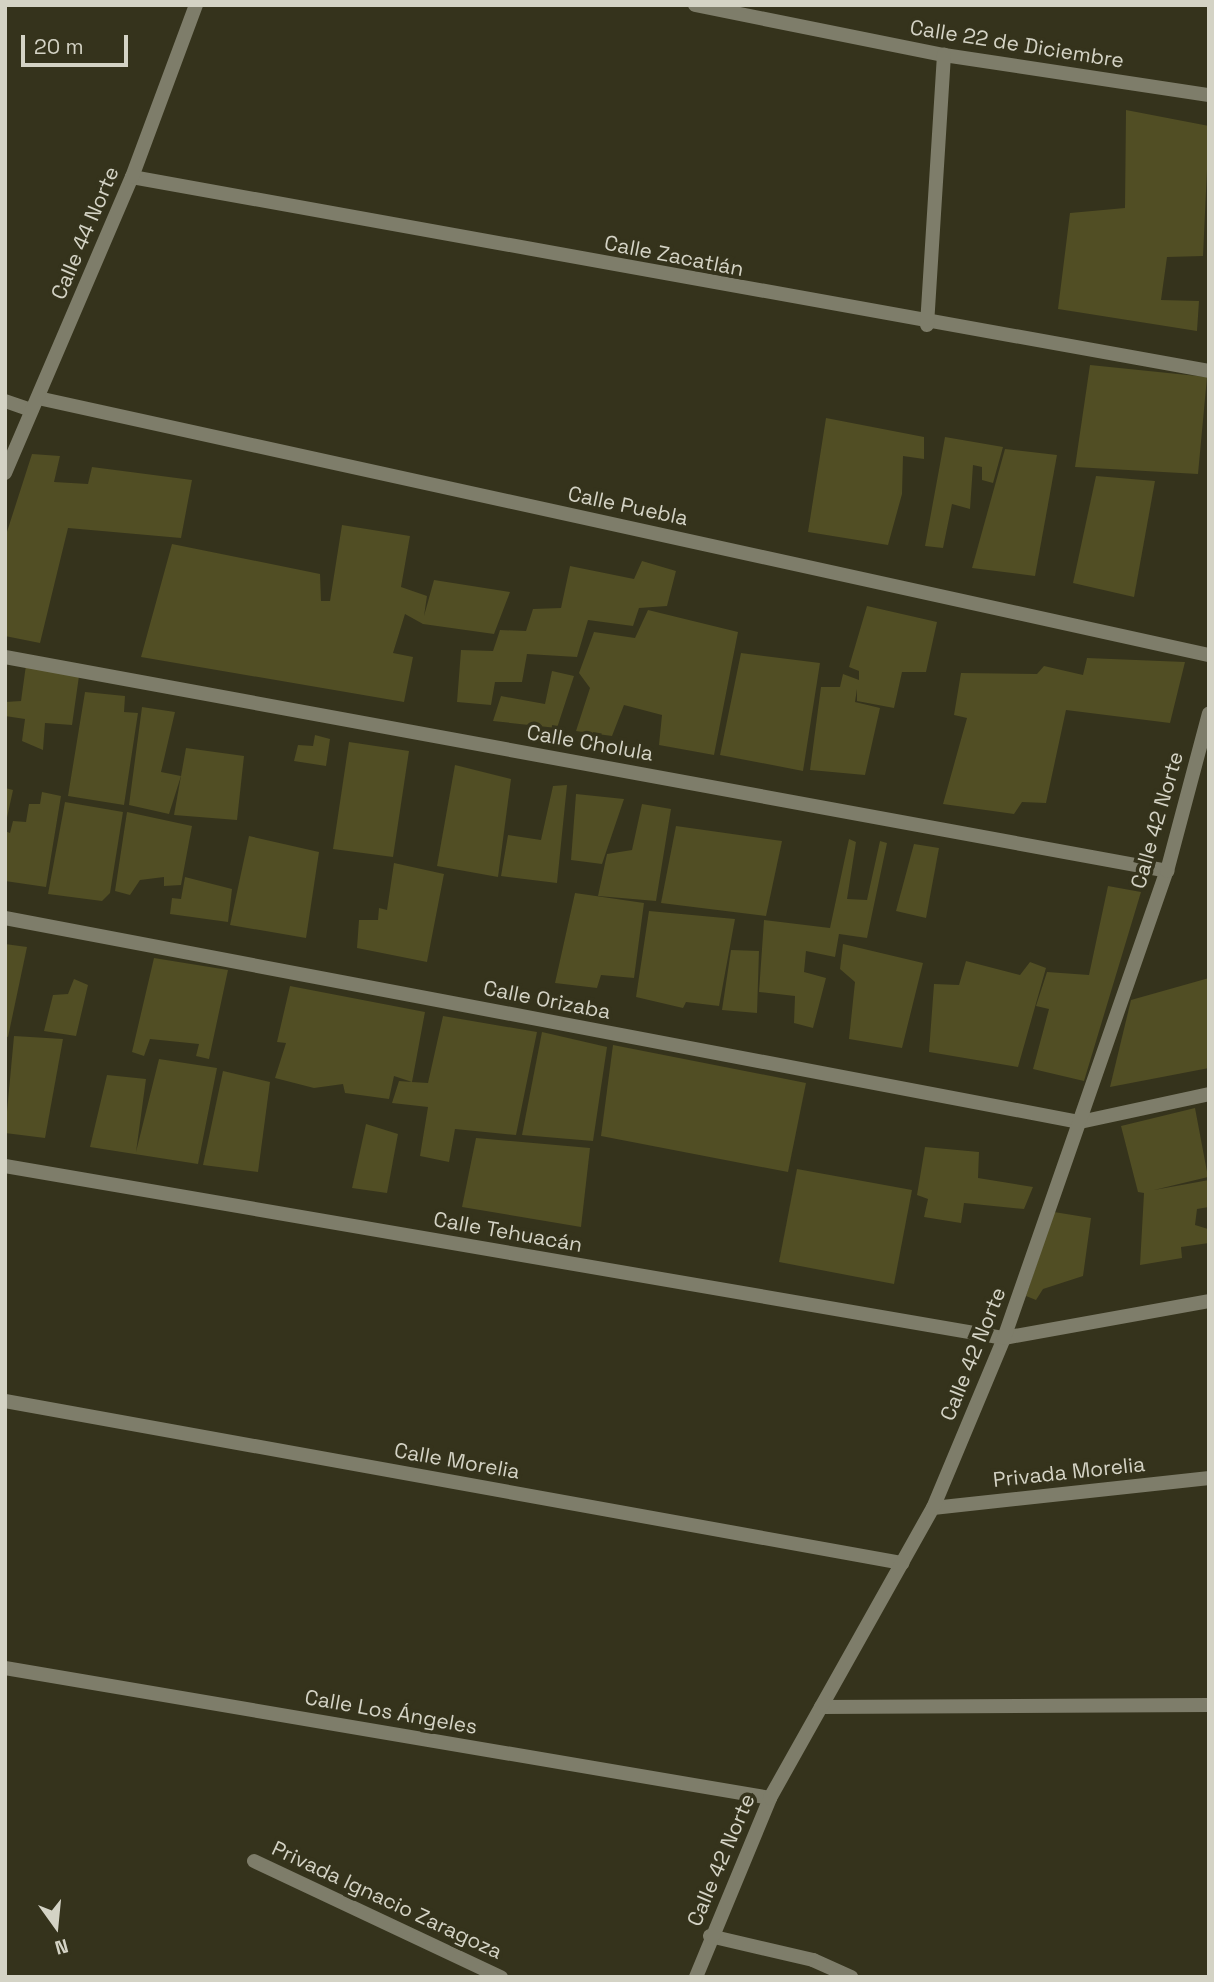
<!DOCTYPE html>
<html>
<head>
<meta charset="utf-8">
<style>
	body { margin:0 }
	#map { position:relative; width:1214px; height:1982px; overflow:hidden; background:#35331c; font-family:"Space Grotesk",sans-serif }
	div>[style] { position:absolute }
	.building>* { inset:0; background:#514e24 }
	.lane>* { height:14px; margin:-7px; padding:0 7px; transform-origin:7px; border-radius:7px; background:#7e7d6a }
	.street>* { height:14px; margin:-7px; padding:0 7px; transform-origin:7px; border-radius:7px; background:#7e7d6a }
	span { translate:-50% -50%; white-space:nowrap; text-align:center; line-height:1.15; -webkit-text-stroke:7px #35331c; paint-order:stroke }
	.street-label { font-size:21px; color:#d4d3c5 }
	.frame { position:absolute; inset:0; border:7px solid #d4d3c5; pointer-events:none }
	.north { position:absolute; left:21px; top:1891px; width:70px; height:70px; -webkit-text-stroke:5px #35331c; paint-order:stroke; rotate:165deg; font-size:19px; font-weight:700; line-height:28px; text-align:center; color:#d4d3c5 }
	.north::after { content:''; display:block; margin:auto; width:24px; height:32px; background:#d4d3c5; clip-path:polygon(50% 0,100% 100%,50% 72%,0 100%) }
	.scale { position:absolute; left:21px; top:35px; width:107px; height:32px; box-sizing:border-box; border:4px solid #d4d3c5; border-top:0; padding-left:9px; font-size:21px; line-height:24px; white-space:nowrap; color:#d4d3c5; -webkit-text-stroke:5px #35331c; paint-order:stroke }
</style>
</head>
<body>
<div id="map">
	<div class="building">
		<i style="clip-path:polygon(1126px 110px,1209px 126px,1203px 256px,1167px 257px,1161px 300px,1199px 301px,1197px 331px,1058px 309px,1070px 213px,1125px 208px)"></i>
		<i style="clip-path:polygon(1090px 365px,1207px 377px,1198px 474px,1075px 467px)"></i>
		<i style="clip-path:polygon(826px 418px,924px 437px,924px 459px,903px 456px,902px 494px,888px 545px,808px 532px)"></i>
		<i style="clip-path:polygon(945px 437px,1003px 447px,993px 483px,982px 480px,982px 467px,973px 465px,970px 509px,952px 504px,943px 548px,925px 546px)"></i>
		<i style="clip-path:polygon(1005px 449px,1057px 455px,1035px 576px,972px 568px)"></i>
		<i style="clip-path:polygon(32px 454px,60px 456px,54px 482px,88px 484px,92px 467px,192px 480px,181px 538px,68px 528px,40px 643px,5px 636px,5px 538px)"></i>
		<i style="clip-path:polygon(1096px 476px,1155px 481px,1134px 597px,1073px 583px)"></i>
		<i style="clip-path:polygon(342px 525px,410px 536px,401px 587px,427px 596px,424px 616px,434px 580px,510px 592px,494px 634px,423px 624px,405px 614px,393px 653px,413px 657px,404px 702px,141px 657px,172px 544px,320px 574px,321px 601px,330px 601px)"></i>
		<i style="clip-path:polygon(642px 561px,676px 571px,667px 606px,639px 608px,633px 626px,588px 620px,577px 657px,527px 654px,522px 682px,495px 682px,491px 705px,457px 702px,461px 650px,493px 651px,500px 630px,526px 631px,533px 609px,561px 608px,570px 566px,634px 579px)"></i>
		<i style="clip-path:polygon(867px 606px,937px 622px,926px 672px,902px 672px,894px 708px,857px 701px,857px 689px,855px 702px,880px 708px,865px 775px,810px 770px,821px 687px,840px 687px,843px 674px,859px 680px,859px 671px,849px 667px)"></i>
		<i style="clip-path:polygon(648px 610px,738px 632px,714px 755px,659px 745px,662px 715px,624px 705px,612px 736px,576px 731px,590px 688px,579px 673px,594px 632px,635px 638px)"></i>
		<i style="clip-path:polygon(741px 653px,820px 663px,803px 771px,720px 755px)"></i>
		<i style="clip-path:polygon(1087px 658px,1185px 662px,1170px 723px,1066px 710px,1046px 803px,1022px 802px,1014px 814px,943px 804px,967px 718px,954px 715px,961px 673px,1037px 674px,1044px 666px,1083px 675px)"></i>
		<i style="clip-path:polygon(26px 665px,79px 676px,72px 725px,45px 723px,43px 750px,22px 741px,25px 719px,5px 716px,5px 702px,21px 701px)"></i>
		<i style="clip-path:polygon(552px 671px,574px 676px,557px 728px,493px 721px,501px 696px,545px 704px)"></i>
		<i style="clip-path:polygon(85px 692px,125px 696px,124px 712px,138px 713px,124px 805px,68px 796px)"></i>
		<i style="clip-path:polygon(142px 707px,175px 712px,161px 772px,181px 776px,169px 814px,129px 805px)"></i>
		<i style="clip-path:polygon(315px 735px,330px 739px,326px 766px,294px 761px,298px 745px,313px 746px)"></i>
		<i style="clip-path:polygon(349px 742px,409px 751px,393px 857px,333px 849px)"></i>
		<i style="clip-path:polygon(186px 748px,244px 756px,237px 820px,174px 815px)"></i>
		<i style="clip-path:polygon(455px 765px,511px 779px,498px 877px,437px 866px)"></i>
		<i style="clip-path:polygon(567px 785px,557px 883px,501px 876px,508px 835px,541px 840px,553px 786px)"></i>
		<i style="clip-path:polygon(5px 788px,13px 790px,6px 822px,5px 822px)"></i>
		<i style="clip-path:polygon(42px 792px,61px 796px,46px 887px,5px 881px,5px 831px,10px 833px,13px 821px,26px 822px,29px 804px,40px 804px)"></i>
		<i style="clip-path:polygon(576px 794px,624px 799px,602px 864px,571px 860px)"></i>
		<i style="clip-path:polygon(65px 802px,123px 812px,110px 893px,102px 901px,48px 894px)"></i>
		<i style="clip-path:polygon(642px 804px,671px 809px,656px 901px,598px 896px,607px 854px,632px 850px)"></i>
		<i style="clip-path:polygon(127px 812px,192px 826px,181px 885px,164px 886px,164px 877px,140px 880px,130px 895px,115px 891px)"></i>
		<i style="clip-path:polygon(676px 826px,782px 841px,766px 916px,661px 903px)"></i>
		<i style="clip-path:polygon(249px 836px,319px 852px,306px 938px,230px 925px)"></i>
		<i style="clip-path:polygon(849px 839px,856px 842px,847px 899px,867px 900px,880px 841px,887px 843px,867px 938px,839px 934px,835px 957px,806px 951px,804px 972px,826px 978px,813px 1028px,794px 1023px,795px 996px,759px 992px,764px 920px,830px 928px)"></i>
		<i style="clip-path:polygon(914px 844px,939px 848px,926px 918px,896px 911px)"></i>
		<i style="clip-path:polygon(394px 863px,444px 874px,427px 962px,357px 948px,359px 920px,378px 920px,379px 908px,387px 910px)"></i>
		<i style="clip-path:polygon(185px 877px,232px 889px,228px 922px,170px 914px,172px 898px,181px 899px)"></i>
		<i style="clip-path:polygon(1108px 886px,1141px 892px,1084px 1081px,1033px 1069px,1049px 1009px,1036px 1006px,1047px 972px,1089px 975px)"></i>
		<i style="clip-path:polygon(575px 893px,644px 903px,634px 978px,601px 975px,597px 988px,555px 983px)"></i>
		<i style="clip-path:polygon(649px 911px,735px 919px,719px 1006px,686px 1002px,683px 1008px,636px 997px)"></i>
		<i style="clip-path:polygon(5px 944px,27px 947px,8px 1037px,5px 1036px)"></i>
		<i style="clip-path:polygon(843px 944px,923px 963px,902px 1048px,849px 1039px,855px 982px,840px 969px)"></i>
		<i style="clip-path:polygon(731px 950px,759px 951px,757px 1013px,722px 1010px)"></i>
		<i style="clip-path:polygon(154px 958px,228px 970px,209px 1059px,196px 1056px,199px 1044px,150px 1039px,144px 1056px,132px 1052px)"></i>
		<i style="clip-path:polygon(966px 961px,1020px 975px,1030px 962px,1046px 968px,1018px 1067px,929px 1052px,934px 984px,959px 985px)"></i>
		<i style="clip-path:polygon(1209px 978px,1209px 1068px,1110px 1087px,1131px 1000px)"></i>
		<i style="clip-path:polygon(74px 979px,88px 985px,76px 1036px,44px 1031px,53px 995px,68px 994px)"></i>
		<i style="clip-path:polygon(290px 986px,425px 1012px,412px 1082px,428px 1083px,443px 1016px,537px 1032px,516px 1135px,455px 1129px,449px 1162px,420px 1156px,428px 1107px,392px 1103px,399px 1081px,412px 1082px,394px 1076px,389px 1099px,345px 1093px,343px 1084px,314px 1088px,275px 1078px,286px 1043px,277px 1042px)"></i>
		<i style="clip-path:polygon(542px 1032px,607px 1047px,593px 1141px,522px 1135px)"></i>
		<i style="clip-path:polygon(14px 1036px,63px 1039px,45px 1138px,5px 1133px)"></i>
		<i style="clip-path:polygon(613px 1045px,806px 1083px,788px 1172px,601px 1136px)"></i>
		<i style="clip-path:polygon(159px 1059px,217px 1068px,198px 1164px,90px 1147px,107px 1075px,146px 1079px,136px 1152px)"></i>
		<i style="clip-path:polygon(223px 1071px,270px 1082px,258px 1172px,203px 1165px)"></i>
		<i style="clip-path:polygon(1195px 1108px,1208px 1177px,1154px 1190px,1209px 1180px,1209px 1207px,1197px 1209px,1195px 1225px,1208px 1229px,1209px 1243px,1181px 1247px,1182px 1258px,1140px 1265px,1144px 1193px,1138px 1192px,1121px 1126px)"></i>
		<i style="clip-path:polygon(366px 1124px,398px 1134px,387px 1193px,352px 1188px)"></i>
		<i style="clip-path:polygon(476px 1138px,590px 1148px,581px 1227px,462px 1207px)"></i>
		<i style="clip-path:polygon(925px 1147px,979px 1152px,978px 1178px,1033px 1187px,1024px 1209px,964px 1203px,961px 1223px,924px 1217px,928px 1199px,917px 1195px)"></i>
		<i style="clip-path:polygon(797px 1169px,912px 1190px,894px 1284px,779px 1262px)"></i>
		<i style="clip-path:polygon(1054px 1212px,1091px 1218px,1083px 1276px,1043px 1289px,1036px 1300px,1026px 1296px)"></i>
	</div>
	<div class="lane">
		<i style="left:5px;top:401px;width:28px;rotate:19deg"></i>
	</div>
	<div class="street">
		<i style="left:695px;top:5px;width:254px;rotate:11.4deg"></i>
		<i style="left:944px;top:55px;width:268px;rotate:8.6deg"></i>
		<i style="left:132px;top:177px;width:1094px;rotate:10.21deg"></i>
		<i style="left:927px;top:325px;width:271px;rotate:-86.4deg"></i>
		<i style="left:38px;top:398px;width:1199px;rotate:12.38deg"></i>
		<i style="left:5px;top:473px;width:322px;rotate:-66.8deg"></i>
		<i style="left:132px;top:177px;width:184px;rotate:-69.6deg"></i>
		<i style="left:5px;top:657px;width:1182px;rotate:10.43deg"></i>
		<i style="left:5px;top:918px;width:1094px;rotate:10.75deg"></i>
		<i style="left:1080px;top:1122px;width:132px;rotate:-12.2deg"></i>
		<i style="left:5px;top:1166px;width:1014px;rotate:9.77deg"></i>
		<i style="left:1004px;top:1338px;width:208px;rotate:-10.2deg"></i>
		<i style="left:5px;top:1401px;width:912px;rotate:10.24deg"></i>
		<i style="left:933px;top:1508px;width:278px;rotate:-6.2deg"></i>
		<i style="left:5px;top:1668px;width:776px;rotate:9.64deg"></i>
		<i style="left:821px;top:1707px;width:388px;rotate:-0.3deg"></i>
		<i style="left:254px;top:1861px;width:273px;rotate:25.2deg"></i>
		<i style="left:710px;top:1936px;width:106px;rotate:13.1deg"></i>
		<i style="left:813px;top:1960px;width:42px;rotate:24.1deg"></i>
		<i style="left:696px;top:1977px;width:194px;rotate:-67.5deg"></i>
		<i style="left:770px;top:1798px;width:333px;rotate:-60.7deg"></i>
		<i style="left:933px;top:1508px;width:184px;rotate:-67.3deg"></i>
		<i style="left:1004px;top:1338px;width:495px;rotate:-70.8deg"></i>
		<i style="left:1167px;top:871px;width:163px;rotate:-75.1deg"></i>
	</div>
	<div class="street-label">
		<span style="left:1017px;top:44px;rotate:9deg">Calle 22 de Diciembre</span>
		<span style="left:85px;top:233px;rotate:-67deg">Calle 44 Norte</span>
		<span style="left:674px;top:256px;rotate:11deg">Calle Zacatlán</span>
		<span style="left:628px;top:506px;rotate:12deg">Calle Puebla</span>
		<span style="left:590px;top:743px;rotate:10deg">Calle Cholula</span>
		<span style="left:1157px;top:820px;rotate:-74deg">Calle 42 Norte</span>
		<span style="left:547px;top:1000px;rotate:11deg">Calle Orizaba</span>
		<span style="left:508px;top:1232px;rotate:10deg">Calle Tehuacán</span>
		<span style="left:973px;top:1354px;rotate:-68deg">Calle 42 Norte</span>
		<span style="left:457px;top:1461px;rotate:10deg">Calle Morelia</span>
		<span style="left:1069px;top:1472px;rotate:-6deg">Privada Morelia</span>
		<span style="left:391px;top:1712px;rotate:10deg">Calle Los Ángeles</span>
		<span style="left:721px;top:1860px;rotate:-67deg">Calle 42 Norte</span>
		<span style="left:387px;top:1900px;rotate:25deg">Privada Ignacio Zaragoza</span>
	</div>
	<div class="frame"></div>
	<div class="north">N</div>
	<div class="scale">20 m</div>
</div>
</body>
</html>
